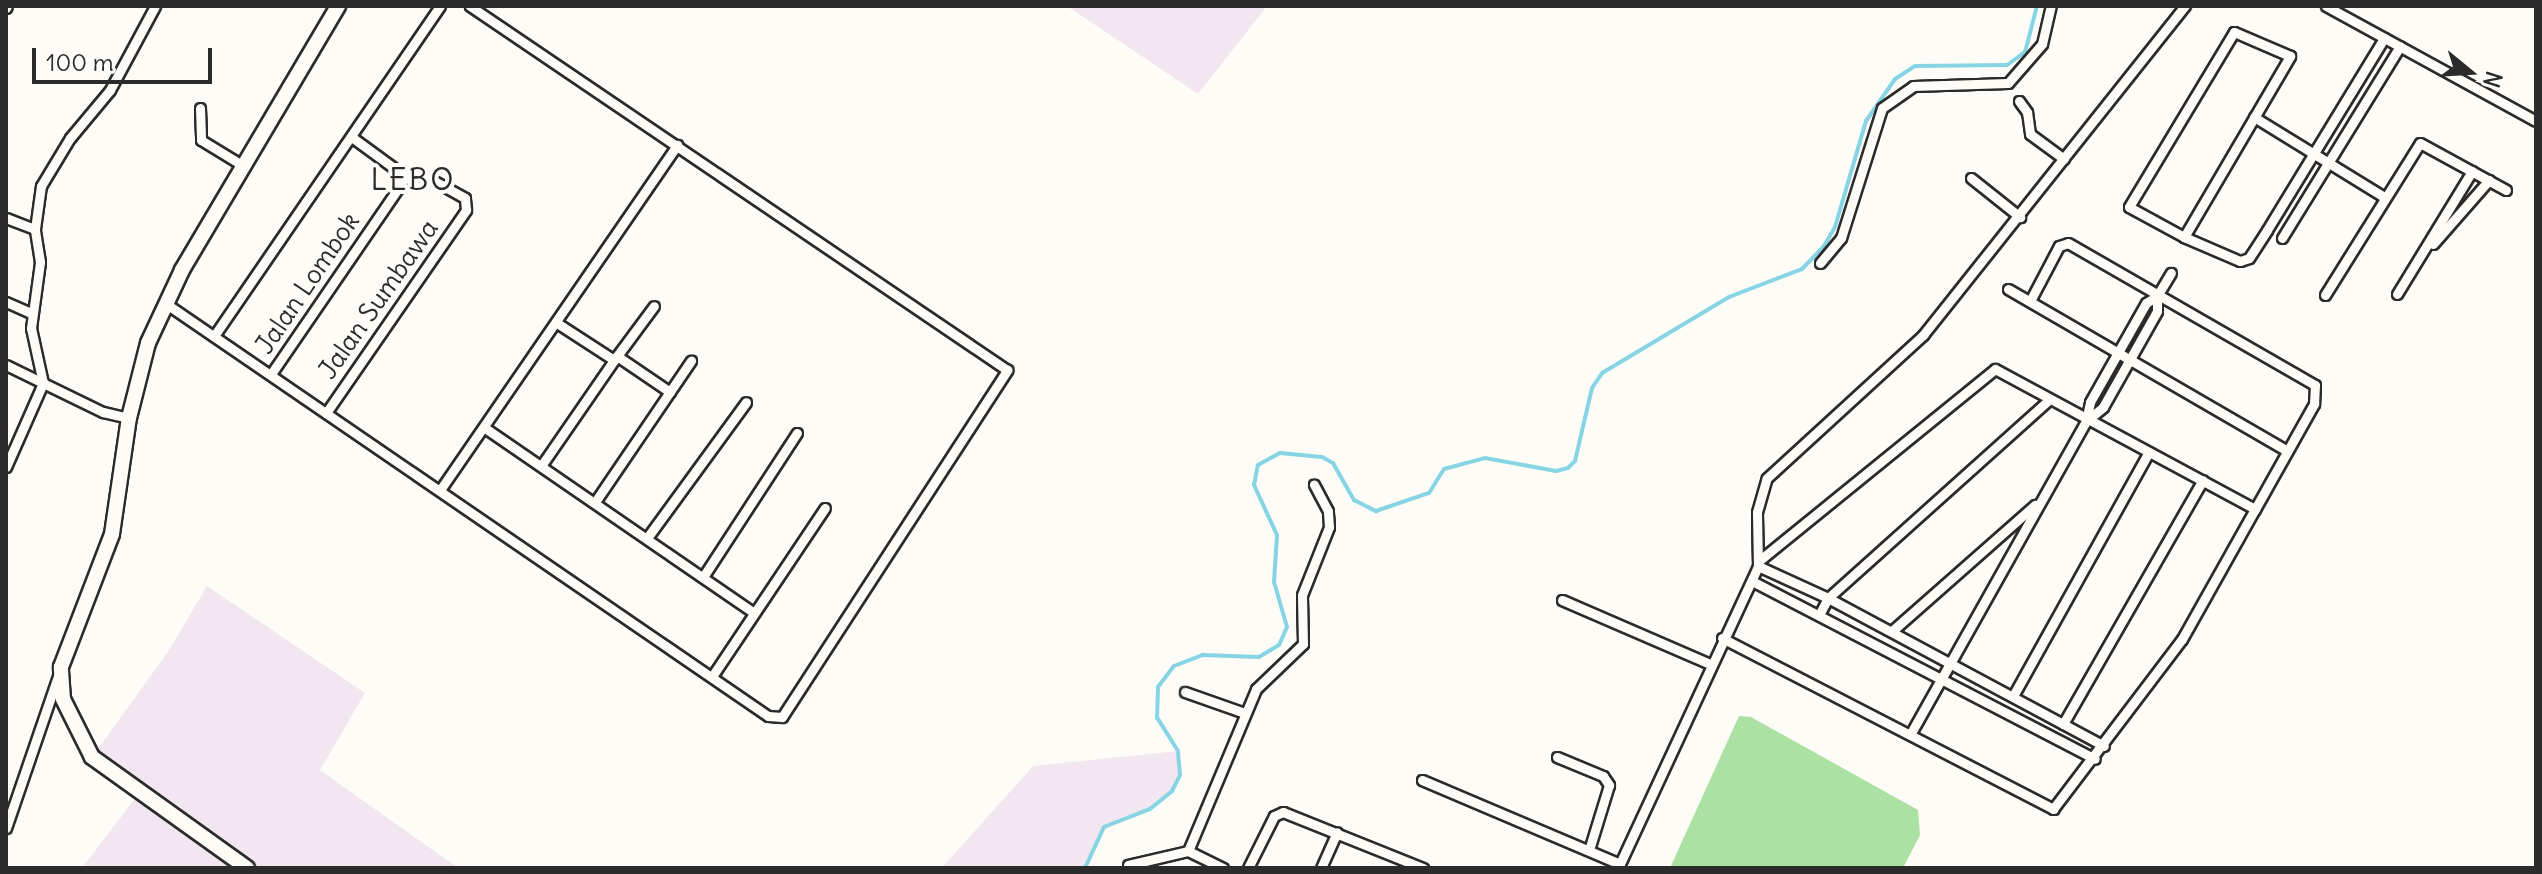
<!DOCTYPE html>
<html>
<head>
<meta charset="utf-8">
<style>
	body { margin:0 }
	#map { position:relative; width:2542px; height:874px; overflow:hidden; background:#fdfcf7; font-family:Delius,sans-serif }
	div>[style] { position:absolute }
	.built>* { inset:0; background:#f2e7f0 }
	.green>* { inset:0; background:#abe1a3 }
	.stream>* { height:4px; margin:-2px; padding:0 2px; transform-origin:2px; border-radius:2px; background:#87d5e4 }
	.roads { filter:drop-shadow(2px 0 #2b2b2b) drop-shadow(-2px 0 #2b2b2b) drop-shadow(0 2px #2b2b2b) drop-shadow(0 -2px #2b2b2b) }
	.minor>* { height:9px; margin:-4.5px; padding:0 4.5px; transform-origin:4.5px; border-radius:4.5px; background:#fdfcf7 }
	.primary>* { height:14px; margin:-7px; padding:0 7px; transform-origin:7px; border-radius:7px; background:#fdfcf7 }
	span { translate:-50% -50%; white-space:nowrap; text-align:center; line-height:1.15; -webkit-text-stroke:8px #fdfcf7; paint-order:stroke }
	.street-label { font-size:26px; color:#2b2b2b }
	.quarter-label { font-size:30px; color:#2b2b2b; letter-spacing:2px }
	.frame { position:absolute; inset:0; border:8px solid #2b2b2b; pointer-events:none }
	.north { position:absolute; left:2430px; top:32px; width:80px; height:80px; -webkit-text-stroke:6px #fdfcf7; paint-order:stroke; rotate:108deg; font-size:22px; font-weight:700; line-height:32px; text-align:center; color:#2b2b2b }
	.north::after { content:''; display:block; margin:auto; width:28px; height:36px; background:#2b2b2b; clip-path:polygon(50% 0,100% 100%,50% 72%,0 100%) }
	.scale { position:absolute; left:32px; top:48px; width:180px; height:36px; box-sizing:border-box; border:4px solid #2b2b2b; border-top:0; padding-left:10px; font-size:24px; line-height:28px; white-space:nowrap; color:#2b2b2b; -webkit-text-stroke:6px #fdfcf7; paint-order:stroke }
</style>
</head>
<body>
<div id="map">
	<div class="built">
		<i style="clip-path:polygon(1067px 6px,1267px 6px,1198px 94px)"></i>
		<i style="clip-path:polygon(207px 586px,365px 693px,320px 770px,458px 868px,82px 868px,140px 792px,92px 757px,168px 652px)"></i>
		<i style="clip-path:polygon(1178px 751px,1180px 775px,1172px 791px,1150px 809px,1104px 827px,1085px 868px,942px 868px,1033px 766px)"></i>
	</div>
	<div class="green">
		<i style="clip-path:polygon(1739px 716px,1751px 717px,1918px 810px,1920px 835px,1903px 868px,1670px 868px)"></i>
	</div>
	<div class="stream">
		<i style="left:1085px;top:868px;width:45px;rotate:-65.1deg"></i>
		<i style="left:1104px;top:827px;width:49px;rotate:-21.4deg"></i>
		<i style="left:1150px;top:809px;width:28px;rotate:-39deg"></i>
		<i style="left:1172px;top:791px;width:18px;rotate:-63deg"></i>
		<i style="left:1180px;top:775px;width:24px;rotate:-95deg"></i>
		<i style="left:1178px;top:751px;width:39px;rotate:-122deg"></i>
		<i style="left:1157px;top:718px;width:31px;rotate:-88deg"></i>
		<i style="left:1158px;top:687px;width:26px;rotate:-53deg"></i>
		<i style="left:1174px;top:666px;width:31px;rotate:-21deg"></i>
		<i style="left:1203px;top:655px;width:56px;rotate:2deg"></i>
		<i style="left:1259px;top:657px;width:23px;rotate:-31deg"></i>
		<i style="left:1279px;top:645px;width:20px;rotate:-66deg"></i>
		<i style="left:1287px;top:627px;width:47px;rotate:-106.1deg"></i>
		<i style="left:1274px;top:582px;width:47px;rotate:-86.3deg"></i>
		<i style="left:1277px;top:535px;width:55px;rotate:-114.7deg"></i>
		<i style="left:1254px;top:485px;width:20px;rotate:-79deg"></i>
		<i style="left:1258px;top:465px;width:25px;rotate:-29deg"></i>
		<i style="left:1280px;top:453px;width:42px;rotate:5.4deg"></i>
		<i style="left:1322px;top:457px;width:13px;rotate:29deg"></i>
		<i style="left:1333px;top:463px;width:43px;rotate:60.4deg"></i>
		<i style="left:1354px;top:500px;width:25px;rotate:27deg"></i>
		<i style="left:1376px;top:511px;width:56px;rotate:-18.8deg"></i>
		<i style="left:1429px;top:493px;width:28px;rotate:-58deg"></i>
		<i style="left:1444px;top:469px;width:42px;rotate:-15deg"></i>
		<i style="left:1485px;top:458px;width:72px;rotate:10.4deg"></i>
		<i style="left:1556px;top:471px;width:12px;rotate:-14deg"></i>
		<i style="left:1568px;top:468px;width:10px;rotate:-45deg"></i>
		<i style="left:1575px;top:461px;width:75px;rotate:-76.9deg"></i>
		<i style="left:1592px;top:388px;width:18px;rotate:-56deg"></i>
		<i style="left:1602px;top:373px;width:148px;rotate:-30.9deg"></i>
		<i style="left:1729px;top:297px;width:78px;rotate:-21deg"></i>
		<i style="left:1802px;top:269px;width:32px;rotate:-46deg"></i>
		<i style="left:1824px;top:246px;width:22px;rotate:-60deg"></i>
		<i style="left:1835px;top:227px;width:110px;rotate:-73.7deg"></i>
		<i style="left:1866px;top:121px;width:51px;rotate:-55.4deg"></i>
		<i style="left:1895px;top:79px;width:24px;rotate:-33deg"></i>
		<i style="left:1915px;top:66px;width:92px;rotate:-0.6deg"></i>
		<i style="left:2007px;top:65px;width:22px;rotate:-36deg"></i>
		<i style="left:2025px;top:52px;width:48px;rotate:-75.4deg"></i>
	</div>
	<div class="roads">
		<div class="minor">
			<i style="left:2326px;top:6px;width:239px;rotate:28.7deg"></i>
			<i style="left:6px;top:8px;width:2px;rotate:-63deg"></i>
			<i style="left:2019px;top:101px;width:14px;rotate:54deg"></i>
			<i style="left:2027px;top:112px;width:22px;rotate:82deg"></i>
			<i style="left:2030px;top:134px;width:42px;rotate:36.3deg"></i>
			<i style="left:200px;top:108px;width:32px;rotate:88deg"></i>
			<i style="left:201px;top:140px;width:48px;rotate:31.4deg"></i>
			<i style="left:2254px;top:117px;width:153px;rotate:31.6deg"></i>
			<i style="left:353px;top:138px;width:66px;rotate:36.3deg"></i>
			<i style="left:1971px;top:178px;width:63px;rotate:38.5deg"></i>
			<i style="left:6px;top:218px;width:31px;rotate:21deg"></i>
			<i style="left:2184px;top:237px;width:210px;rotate:-59.6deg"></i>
			<i style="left:2290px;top:56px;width:61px;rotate:-156.8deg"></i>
			<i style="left:2234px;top:32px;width:204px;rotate:121deg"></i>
			<i style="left:2129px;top:207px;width:63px;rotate:28.6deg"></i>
			<i style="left:2184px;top:237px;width:61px;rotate:23.2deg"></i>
			<i style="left:2240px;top:261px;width:9px;rotate:-18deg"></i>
			<i style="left:2249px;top:258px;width:33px;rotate:-57deg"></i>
			<i style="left:2267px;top:230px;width:225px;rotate:-58.6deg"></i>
			<i style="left:2282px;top:238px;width:225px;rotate:-58.4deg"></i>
			<i style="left:2433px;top:244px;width:85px;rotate:-48.8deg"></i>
			<i style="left:1820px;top:263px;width:33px;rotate:-50deg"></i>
			<i style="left:1841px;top:238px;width:136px;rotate:-72.5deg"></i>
			<i style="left:1882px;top:108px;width:38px;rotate:-35deg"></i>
			<i style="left:1913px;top:86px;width:95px;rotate:-1.8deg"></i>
			<i style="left:2008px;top:83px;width:52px;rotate:-48.9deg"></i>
			<i style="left:2042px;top:44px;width:39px;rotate:-77deg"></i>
			<i style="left:2008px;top:289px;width:323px;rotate:30.1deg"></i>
			<i style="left:2397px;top:294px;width:144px;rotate:-58.6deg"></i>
			<i style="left:2325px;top:295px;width:179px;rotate:-58deg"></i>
			<i style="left:2420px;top:143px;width:98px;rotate:28.7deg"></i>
			<i style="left:2030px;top:301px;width:62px;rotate:-62.2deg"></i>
			<i style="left:2059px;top:246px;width:9px;rotate:-18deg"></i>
			<i style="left:2068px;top:243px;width:285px;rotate:29.9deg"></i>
			<i style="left:2315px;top:385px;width:19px;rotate:93deg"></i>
			<i style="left:2314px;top:404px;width:120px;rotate:119.3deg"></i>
			<i style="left:6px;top:302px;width:27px;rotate:24deg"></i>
			<i style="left:165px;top:303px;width:731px;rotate:34.41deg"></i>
			<i style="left:768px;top:716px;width:14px;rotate:4deg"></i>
			<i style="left:782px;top:717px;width:414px;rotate:-57deg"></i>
			<i style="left:1007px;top:370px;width:649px;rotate:-145.87deg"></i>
			<i style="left:214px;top:336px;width:400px;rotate:-55.6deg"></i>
			<i style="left:617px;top:356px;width:64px;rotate:34.2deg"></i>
			<i style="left:614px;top:360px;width:67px;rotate:-53.5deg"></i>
			<i style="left:6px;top:365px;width:108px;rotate:25.9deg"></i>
			<i style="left:103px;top:412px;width:27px;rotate:13deg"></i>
			<i style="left:271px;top:374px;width:239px;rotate:-55.6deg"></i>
			<i style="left:326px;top:413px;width:247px;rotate:-55.4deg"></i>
			<i style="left:466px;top:210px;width:12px;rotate:-95deg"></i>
			<i style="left:465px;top:198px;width:38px;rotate:-151deg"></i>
			<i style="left:432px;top:180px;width:21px;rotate:-157deg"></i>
			<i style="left:413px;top:172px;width:9px;rotate:144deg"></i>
			<i style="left:2086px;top:421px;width:22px;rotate:-39deg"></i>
			<i style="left:2103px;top:407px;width:110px;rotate:-60.6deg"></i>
			<i style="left:2157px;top:311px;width:15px;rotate:-90deg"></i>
			<i style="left:485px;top:428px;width:326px;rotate:34.5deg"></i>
			<i style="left:541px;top:466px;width:129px;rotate:-55.4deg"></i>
			<i style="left:614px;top:360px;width:68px;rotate:-147deg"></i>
			<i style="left:6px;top:467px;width:92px;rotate:-66.2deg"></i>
			<i style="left:43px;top:383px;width:56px;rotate:-102.3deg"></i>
			<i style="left:31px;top:328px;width:67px;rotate:-82.2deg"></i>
			<i style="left:40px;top:262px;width:33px;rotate:-99deg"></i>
			<i style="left:35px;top:229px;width:43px;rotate:-82.1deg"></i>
			<i style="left:41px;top:186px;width:56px;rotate:-58.9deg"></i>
			<i style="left:70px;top:138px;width:62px;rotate:-50.2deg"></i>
			<i style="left:110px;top:90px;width:95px;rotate:-61.8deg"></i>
			<i style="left:440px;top:490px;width:419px;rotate:-55.5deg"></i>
			<i style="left:595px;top:502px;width:171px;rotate:-55.8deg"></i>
			<i style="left:647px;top:538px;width:168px;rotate:-53.9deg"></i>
			<i style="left:1758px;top:566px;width:77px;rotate:24.6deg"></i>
			<i style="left:1828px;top:598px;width:313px;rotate:28.2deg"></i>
			<i style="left:703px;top:577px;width:172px;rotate:-56.9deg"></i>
			<i style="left:1752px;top:581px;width:386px;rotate:27.4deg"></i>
			<i style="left:1562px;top:600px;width:161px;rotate:23.4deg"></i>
			<i style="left:1819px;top:615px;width:19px;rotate:-62deg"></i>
			<i style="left:1828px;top:598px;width:298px;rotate:-41.9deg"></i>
			<i style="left:1892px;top:631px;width:191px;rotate:-41.4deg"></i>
			<i style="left:1722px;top:638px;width:373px;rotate:27.3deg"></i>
			<i style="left:2053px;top:809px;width:213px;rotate:-52.8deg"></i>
			<i style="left:2182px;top:639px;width:149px;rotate:-60.7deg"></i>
			<i style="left:2255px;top:509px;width:295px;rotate:-151.7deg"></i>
			<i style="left:1995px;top:369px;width:304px;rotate:140.9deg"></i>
			<i style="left:713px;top:675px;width:201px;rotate:-56.2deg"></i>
			<i style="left:1185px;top:692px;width:64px;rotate:19.3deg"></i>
			<i style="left:2013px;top:696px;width:279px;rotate:-60.9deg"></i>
			<i style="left:2063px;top:724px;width:281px;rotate:-60.2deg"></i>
			<i style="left:1911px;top:733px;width:358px;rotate:-60.7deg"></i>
			<i style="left:2086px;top:421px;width:19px;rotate:-78deg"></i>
			<i style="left:2090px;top:402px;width:114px;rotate:-60.5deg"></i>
			<i style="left:2146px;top:303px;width:13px;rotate:-32deg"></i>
			<i style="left:2157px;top:296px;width:27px;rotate:-59deg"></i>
			<i style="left:1557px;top:757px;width:50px;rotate:22.4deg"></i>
			<i style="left:1603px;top:776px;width:11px;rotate:56deg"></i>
			<i style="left:1609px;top:785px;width:68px;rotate:107.1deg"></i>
			<i style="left:1422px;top:780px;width:215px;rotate:23deg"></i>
			<i style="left:6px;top:828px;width:167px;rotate:-71.1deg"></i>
			<i style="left:1128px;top:865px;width:62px;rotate:-13.1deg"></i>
			<i style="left:1223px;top:868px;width:39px;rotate:-154deg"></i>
			<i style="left:1188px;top:851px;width:176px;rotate:-67.2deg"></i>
			<i style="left:1256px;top:689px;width:65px;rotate:-43.8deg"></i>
			<i style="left:1303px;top:644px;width:49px;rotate:-91.2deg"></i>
			<i style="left:1302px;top:595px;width:73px;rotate:-68.3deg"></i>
			<i style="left:1329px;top:527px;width:16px;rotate:-94deg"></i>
			<i style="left:1328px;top:511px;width:30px;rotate:-118deg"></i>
			<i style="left:1248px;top:868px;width:58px;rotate:-63.4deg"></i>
			<i style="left:1274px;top:816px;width:10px;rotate:-24deg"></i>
			<i style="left:1283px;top:812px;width:151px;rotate:21.8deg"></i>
			<i style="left:1321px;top:868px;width:39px;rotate:-66deg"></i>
			<i style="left:1618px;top:868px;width:333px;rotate:-65.1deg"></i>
			<i style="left:1758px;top:566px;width:54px;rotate:-91.1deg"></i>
			<i style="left:1757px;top:512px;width:35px;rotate:-74deg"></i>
			<i style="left:1767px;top:478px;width:212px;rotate:-42.5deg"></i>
			<i style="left:1923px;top:335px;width:421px;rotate:-51.5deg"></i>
		</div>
		<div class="primary">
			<i style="left:247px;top:868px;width:191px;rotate:-144.4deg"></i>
			<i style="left:92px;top:757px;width:65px;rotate:-116.6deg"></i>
			<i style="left:63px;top:699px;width:32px;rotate:-94deg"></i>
			<i style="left:61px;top:667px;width:142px;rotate:-69deg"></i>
			<i style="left:112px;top:534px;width:117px;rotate:-81.7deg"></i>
			<i style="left:129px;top:418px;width:77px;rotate:-75.8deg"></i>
			<i style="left:148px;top:343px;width:81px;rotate:-65deg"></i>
			<i style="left:182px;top:270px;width:307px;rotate:-59.4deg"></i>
		</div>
	</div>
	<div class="street-label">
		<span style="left:307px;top:283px;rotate:-56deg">Jalan Lombok</span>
		<span style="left:378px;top:299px;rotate:-55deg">Jalan Sumbawa</span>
	</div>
	<div class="quarter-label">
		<span style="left:413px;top:179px">LEBO</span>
	</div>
	<div class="frame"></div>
	<div class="north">N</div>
	<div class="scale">100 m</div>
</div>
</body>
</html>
